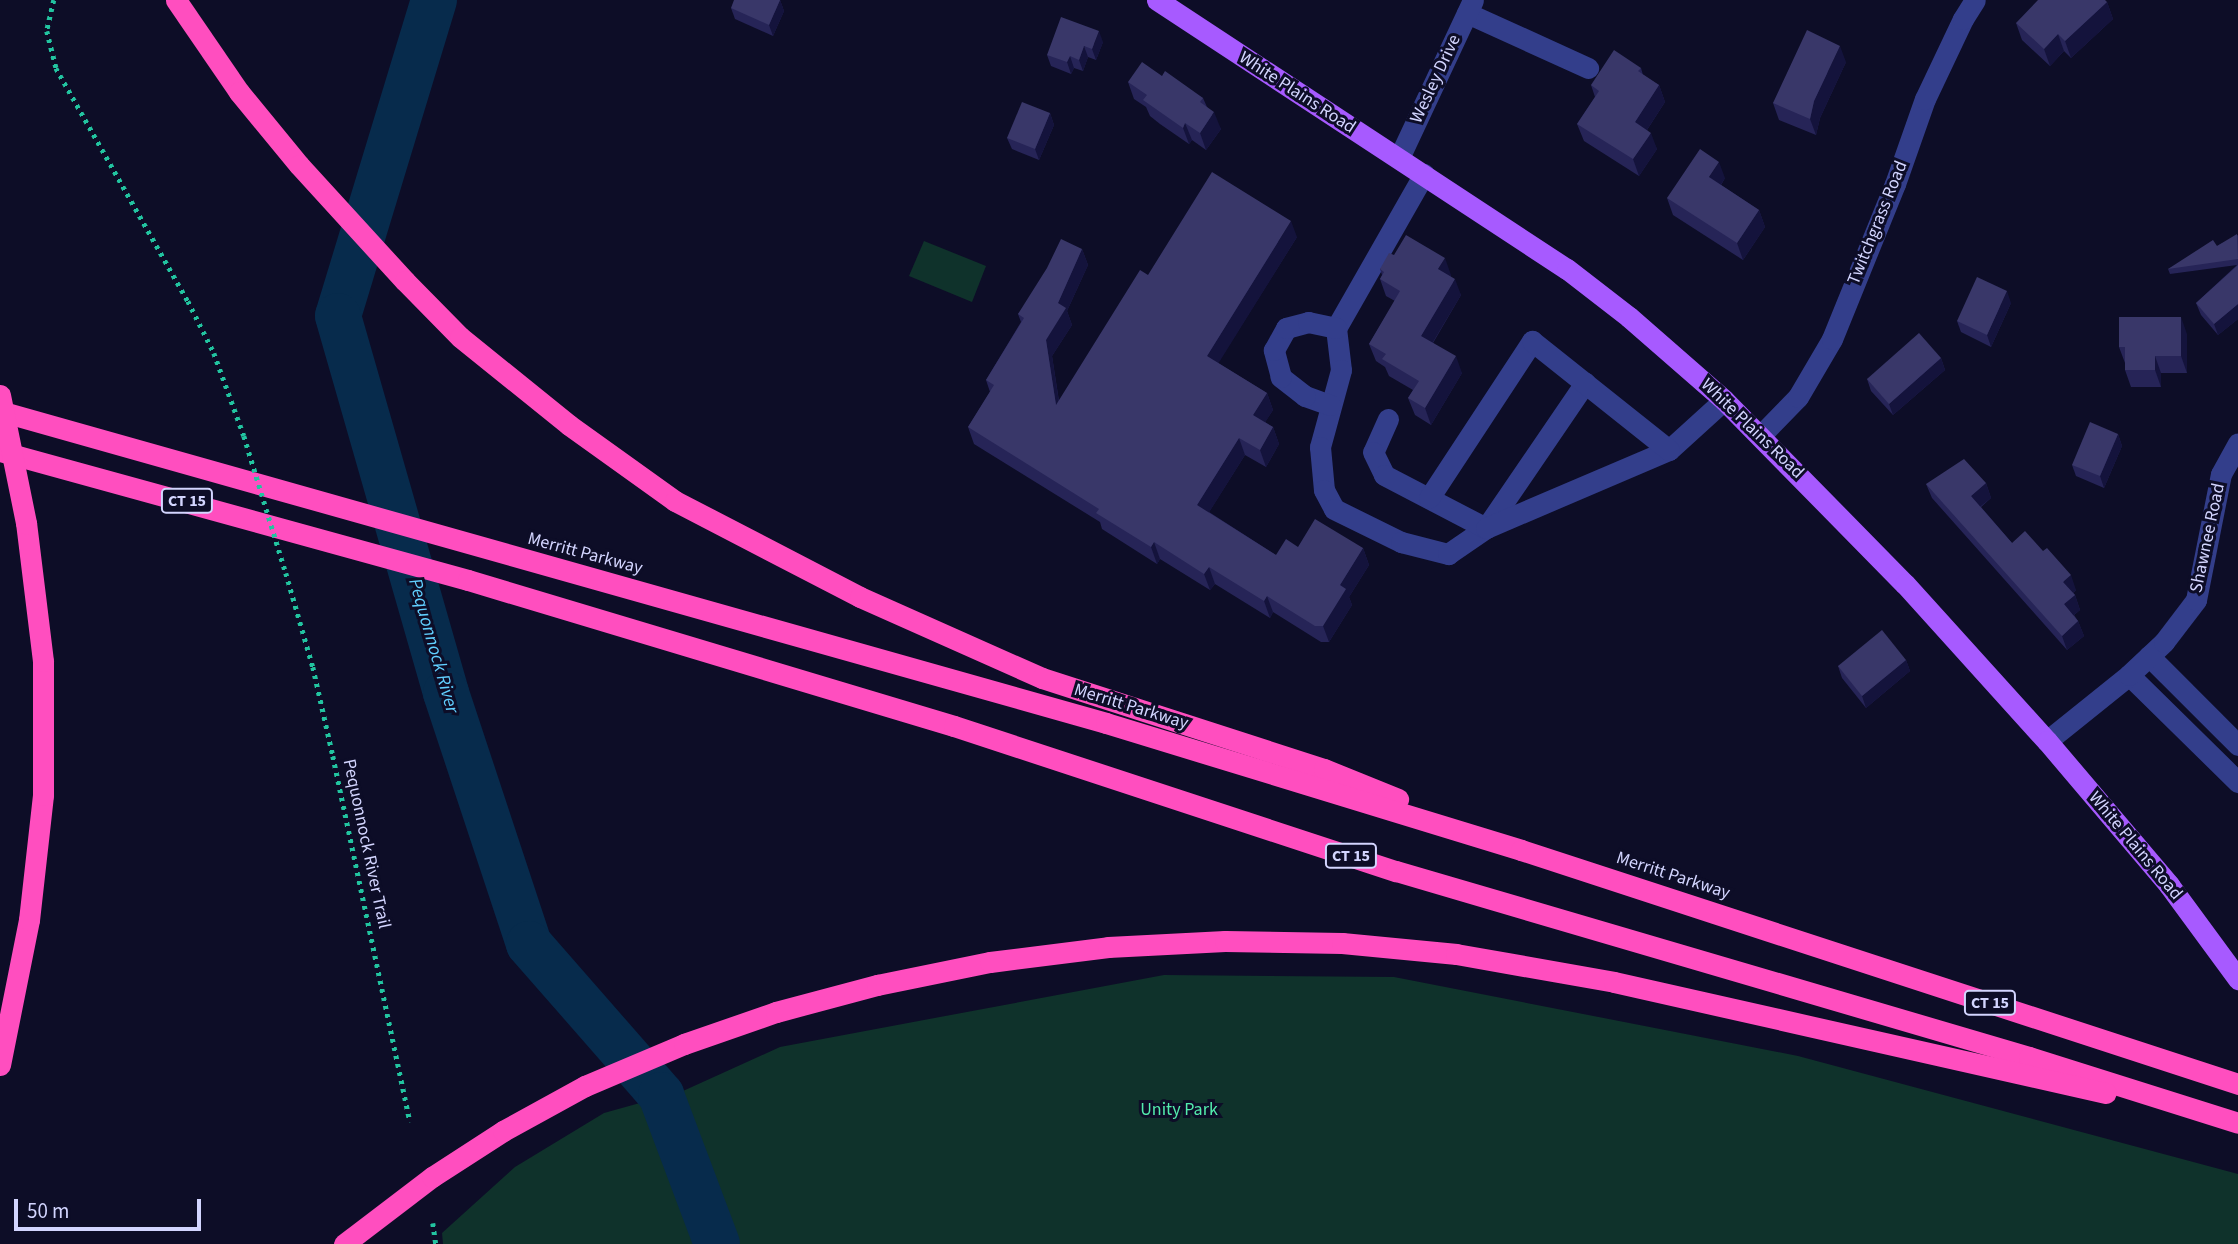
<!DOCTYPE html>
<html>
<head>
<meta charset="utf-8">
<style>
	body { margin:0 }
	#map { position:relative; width:2238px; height:1244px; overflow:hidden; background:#0d0d27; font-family:"Source Sans 3",sans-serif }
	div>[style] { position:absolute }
	.green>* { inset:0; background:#0f322b }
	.river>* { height:46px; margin:-23px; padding:0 23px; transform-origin:23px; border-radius:23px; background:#072b4c }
	.path>* { height:4.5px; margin-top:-2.25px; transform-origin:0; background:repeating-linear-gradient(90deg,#22c4a0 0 3.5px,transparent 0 8.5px) }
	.minor>* { height:21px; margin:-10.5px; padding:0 10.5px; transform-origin:10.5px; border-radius:10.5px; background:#333e8b }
	.major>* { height:21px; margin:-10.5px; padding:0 10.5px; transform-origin:10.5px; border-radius:10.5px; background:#a75aff }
	.highway>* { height:21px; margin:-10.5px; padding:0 10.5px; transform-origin:10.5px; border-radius:10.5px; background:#ff4ebf }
	.path-bridge>* { height:4.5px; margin-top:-2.25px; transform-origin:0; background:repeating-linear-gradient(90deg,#22c4a0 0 3.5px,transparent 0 8.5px) }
	.highway-bridge>* { height:21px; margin:-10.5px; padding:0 10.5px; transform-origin:10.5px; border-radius:10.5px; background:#ff4ebf }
	.wall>* { inset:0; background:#262457 }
	.shaded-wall>* { inset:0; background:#14133c }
	.building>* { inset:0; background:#393769 }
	span { translate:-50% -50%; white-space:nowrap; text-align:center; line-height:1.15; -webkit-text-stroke:6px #0d0d27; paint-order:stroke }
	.shield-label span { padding:2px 5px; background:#0d0d27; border:2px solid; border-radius:5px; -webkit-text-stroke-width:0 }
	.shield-label { font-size:16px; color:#d3d5ff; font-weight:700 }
	.street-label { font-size:18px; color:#d3d5ff }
	.park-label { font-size:18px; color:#53ecad }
	.water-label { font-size:19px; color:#61cfff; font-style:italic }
	.scale { position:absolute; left:14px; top:1199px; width:187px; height:32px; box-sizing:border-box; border:4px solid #d3d5ff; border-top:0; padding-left:9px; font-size:21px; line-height:24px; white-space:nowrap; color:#d3d5ff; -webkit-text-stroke:5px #0d0d27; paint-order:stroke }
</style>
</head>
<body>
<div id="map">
	<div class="green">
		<i style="clip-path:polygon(924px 241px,986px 266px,972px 302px,909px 276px)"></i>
		<i style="clip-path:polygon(1164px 975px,1394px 977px,1798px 1056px,2238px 1174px,2238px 1244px,443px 1244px,442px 1233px,515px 1167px,604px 1113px,683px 1091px,780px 1047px)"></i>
	</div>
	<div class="river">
		<i style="left:434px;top:0;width:330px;rotate:106.9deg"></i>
		<i style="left:338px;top:316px;width:392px;rotate:74deg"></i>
		<i style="left:446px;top:693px;width:264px;rotate:71.7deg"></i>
		<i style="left:529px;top:944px;width:201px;rotate:48.8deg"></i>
		<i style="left:661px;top:1095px;width:159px;rotate:69.4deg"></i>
	</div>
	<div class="path">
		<i style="left:54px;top:0;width:32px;rotate:103deg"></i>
		<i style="left:47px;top:31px;width:38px;rotate:76deg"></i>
		<i style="left:56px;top:68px;width:268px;rotate:60.5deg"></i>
		<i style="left:188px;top:301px;width:58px;rotate:63.4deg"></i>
		<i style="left:214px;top:353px;width:88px;rotate:70.1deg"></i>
		<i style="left:286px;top:573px;width:98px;rotate:74deg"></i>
		<i style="left:313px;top:667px;width:91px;rotate:77.3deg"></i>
		<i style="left:333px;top:756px;width:374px;rotate:78.1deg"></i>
		<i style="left:433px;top:1223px;width:21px;rotate:82deg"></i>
	</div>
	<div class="minor">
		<i style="left:1467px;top:13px;width:133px;rotate:24.4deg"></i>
		<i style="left:1399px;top:158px;width:174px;rotate:-64.9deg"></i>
		<i style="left:1424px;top:174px;width:177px;rotate:119.7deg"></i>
		<i style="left:1336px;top:328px;width:42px;rotate:83.2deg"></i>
		<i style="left:1341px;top:370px;width:80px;rotate:105.3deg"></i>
		<i style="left:1320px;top:447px;width:43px;rotate:84.7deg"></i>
		<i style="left:1324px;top:490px;width:21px;rotate:62deg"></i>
		<i style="left:1334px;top:509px;width:75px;rotate:26.2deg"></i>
		<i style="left:1401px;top:542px;width:49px;rotate:14.3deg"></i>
		<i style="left:1448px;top:554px;width:46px;rotate:-34.4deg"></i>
		<i style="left:1486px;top:528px;width:176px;rotate:-55.7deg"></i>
		<i style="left:1330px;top:405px;width:27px;rotate:-160deg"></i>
		<i style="left:1305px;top:396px;width:31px;rotate:-142deg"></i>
		<i style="left:1281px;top:377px;width:28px;rotate:-105deg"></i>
		<i style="left:1274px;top:350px;width:25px;rotate:-61deg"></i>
		<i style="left:1286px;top:328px;width:23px;rotate:-15deg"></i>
		<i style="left:1308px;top:322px;width:29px;rotate:12deg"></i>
		<i style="left:1388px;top:419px;width:36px;rotate:114deg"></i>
		<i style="left:1373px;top:452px;width:25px;rotate:64deg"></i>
		<i style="left:1384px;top:475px;width:115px;rotate:27.5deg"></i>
		<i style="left:1486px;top:528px;width:199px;rotate:-23.1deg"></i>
		<i style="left:1669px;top:450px;width:74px;rotate:-42.3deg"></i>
		<i style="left:1761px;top:435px;width:53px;rotate:-45.8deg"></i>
		<i style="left:1798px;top:397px;width:67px;rotate:-59.6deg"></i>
		<i style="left:1832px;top:339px;width:167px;rotate:-67.9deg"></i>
		<i style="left:1895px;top:184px;width:90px;rotate:-70.6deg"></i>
		<i style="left:1925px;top:99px;width:89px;rotate:-64.6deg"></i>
		<i style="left:1963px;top:19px;width:22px;rotate:-58deg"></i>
		<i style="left:1429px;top:498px;width:188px;rotate:-56.7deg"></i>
		<i style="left:1532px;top:341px;width:175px;rotate:38.5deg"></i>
		<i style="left:2149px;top:656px;width:126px;rotate:45deg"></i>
		<i style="left:2129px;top:675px;width:153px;rotate:44.5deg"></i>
		<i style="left:2047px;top:741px;width:105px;rotate:-38.8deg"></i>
		<i style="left:2129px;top:675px;width:48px;rotate:-43.3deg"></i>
		<i style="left:2164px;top:642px;width:53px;rotate:-52.7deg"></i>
		<i style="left:2196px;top:600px;width:128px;rotate:-78.8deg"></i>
		<i style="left:2221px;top:474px;width:35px;rotate:-61deg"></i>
	</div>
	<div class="major">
		<i style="left:1157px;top:0;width:490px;rotate:33.3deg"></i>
		<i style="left:1567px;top:269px;width:78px;rotate:37.7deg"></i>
		<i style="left:1629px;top:317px;width:126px;rotate:41.1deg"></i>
		<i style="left:1724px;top:400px;width:258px;rotate:45.5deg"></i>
		<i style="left:1905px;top:584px;width:212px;rotate:47.9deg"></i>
		<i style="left:2047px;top:741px;width:189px;rotate:49.7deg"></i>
		<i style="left:2169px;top:885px;width:117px;rotate:53.7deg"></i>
	</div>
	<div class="highway">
		<i style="left:176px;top:0;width:112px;rotate:55.6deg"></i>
		<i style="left:239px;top:92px;width:94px;rotate:50.6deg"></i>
		<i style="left:299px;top:165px;width:157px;rotate:47.6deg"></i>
		<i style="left:405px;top:281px;width:78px;rotate:45.5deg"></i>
		<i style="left:460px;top:337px;width:140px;rotate:38.9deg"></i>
		<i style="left:569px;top:425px;width:130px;rotate:35.6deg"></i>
		<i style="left:675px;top:501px;width:208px;rotate:27.4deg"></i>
		<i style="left:860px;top:597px;width:199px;rotate:24deg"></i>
		<i style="left:1042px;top:678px;width:296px;rotate:17.9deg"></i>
		<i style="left:1324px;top:769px;width:80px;rotate:22.1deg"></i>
		<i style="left:0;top:411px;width:1149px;rotate:15.75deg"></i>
		<i style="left:1106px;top:723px;width:434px;rotate:17deg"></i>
		<i style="left:1521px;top:850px;width:754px;rotate:18.07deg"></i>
		<i style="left:0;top:451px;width:485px;rotate:15.4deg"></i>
		<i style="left:468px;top:580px;width:507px;rotate:16.72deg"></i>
		<i style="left:954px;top:726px;width:465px;rotate:18.2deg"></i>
		<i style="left:1396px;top:871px;width:660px;rotate:16.37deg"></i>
		<i style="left:2029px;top:1057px;width:219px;rotate:17.5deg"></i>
		<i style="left:0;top:1065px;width:148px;rotate:-78.7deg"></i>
		<i style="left:29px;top:920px;width:126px;rotate:-83.6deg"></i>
		<i style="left:43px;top:795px;width:134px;rotate:-90deg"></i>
		<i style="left:43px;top:661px;width:139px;rotate:-97deg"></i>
		<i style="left:344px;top:1244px;width:111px;rotate:-37.3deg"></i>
		<i style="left:432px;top:1177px;width:85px;rotate:-32.9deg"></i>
		<i style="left:503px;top:1131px;width:94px;rotate:-28.8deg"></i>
		<i style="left:585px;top:1086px;width:108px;rotate:-23deg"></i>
		<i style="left:684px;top:1044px;width:97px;rotate:-19.2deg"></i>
		<i style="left:776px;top:1012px;width:105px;rotate:-15deg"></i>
		<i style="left:877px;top:985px;width:115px;rotate:-11.5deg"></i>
		<i style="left:990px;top:962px;width:119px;rotate:-7.2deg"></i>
		<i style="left:1108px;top:947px;width:117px;rotate:-2.9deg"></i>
		<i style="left:1225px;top:941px;width:117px;rotate:1deg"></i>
		<i style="left:1342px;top:943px;width:115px;rotate:5.5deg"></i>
		<i style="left:1456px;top:954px;width:160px;rotate:10deg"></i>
		<i style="left:1614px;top:982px;width:504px;rotate:12.71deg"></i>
	</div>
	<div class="path-bridge">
		<i style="left:244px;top:436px;width:143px;rotate:73deg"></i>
	</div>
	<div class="highway-bridge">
		<i style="left:0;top:395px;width:131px;rotate:78.5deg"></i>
	</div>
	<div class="wall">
		<i style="clip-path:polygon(780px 0,784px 11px,773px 36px,735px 19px,731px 8px)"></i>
		<i style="clip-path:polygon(2107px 2px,2113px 19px,2071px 58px,2064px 51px,2050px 66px,2022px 40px,2016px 23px)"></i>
		<i style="clip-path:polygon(1103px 42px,1096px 60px,1088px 57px,1083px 71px,1074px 68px,1071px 74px,1051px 66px,1047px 55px)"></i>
		<i style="clip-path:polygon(1846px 62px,1820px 118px,1816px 135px,1779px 120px,1773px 103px)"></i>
		<i style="clip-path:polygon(1641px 68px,1643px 75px,1659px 85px,1665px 102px,1647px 130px,1657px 149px,1639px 176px,1584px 141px,1577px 124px,1595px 97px,1591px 85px)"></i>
		<i style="clip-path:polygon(1162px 76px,1203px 98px,1207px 107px,1221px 129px,1206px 150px,1192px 140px,1189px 144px,1160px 124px,1150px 116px,1146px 107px,1134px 99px,1128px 82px)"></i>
		<i style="clip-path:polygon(1050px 113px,1054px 125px,1039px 160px,1012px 149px,1007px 138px)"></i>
		<i style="clip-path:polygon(1725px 178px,1721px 185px,1759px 210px,1765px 227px,1743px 260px,1673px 215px,1667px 198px)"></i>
		<i style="clip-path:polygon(2238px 235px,2238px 319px,2218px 335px,2201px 315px,2196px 303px,2237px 265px,2170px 274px,2168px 269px,2217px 246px)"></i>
		<i style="clip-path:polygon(1297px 237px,1218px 363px,1267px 393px,1273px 410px,1265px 422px,1273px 427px,1279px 444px,1266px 467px,1245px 455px,1209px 512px,1276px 555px,1298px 547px,1363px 548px,1369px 565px,1349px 597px,1352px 605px,1329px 642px,1321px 642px,1273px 612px,1270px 618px,1215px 584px,1210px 590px,1160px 559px,1157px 564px,1102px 529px,1100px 522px,974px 444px,968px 427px,990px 392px,986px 380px,1021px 322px,1018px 314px,1082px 249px,1088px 265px,1067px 311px,1072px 325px,1052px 356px,1059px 401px,1148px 275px)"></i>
		<i style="clip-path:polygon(1394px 255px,1451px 275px,1450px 276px,1461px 295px,1433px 343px,1462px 373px,1431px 425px,1415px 415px,1408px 398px,1413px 390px,1389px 376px,1385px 367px,1376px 361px,1369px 344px,1395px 301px,1386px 296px,1380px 279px,1382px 275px,1380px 269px)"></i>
		<i style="clip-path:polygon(2011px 303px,1991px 347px,1961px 332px,1957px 321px)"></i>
		<i style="clip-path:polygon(2187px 334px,2187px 373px,2161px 373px,2161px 387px,2131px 387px,2125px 370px,2125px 363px,2119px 347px)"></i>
		<i style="clip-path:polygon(1941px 358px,1945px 370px,1893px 415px,1871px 391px,1867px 379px)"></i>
		<i style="clip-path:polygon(2118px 434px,2122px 446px,2104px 488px,2076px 476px,2072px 465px)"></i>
		<i style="clip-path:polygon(1986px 483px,1991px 498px,1981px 507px,2012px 543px,2076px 590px,2073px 593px,2075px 595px,2080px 610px,2074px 615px,2078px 621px,2084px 636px,2067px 650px,1932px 498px,1926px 484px)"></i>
		<i style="clip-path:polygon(1906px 660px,1910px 671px,1866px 708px,1842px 678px,1838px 666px)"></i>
	</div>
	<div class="shaded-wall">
		<i style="clip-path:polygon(780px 0,784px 11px,773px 36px,769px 25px)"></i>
		<i style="clip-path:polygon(2107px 2px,2113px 19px,2071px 58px,2065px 41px)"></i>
		<i style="clip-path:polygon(1099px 31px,1103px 42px,1096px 60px,1092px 49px)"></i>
		<i style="clip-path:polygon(2058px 34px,2064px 51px,2050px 66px,2044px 49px)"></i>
		<i style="clip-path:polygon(1084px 46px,1088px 57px,1083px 71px,1079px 60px)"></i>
		<i style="clip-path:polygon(1840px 46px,1846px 62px,1820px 118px,1816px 135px,1810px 119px,1814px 101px)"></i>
		<i style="clip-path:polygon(1070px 56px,1074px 68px,1071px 74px,1067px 62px)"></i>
		<i style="clip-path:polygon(1659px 85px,1665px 102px,1641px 139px,1635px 122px)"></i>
		<i style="clip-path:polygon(1214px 112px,1221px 129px,1206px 150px,1200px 133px)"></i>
		<i style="clip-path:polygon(1050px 113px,1054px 125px,1039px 160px,1035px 149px)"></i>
		<i style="clip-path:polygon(1185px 123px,1192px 140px,1189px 144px,1183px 128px)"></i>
		<i style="clip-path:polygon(1651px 133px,1657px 149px,1639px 176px,1633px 159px)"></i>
		<i style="clip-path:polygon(1719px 162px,1725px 178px,1715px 194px,1709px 177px)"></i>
		<i style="clip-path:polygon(1759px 210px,1765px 227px,1743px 260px,1737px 243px)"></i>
		<i style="clip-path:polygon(1291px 221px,1297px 237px,1213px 372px,1207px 356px)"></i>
		<i style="clip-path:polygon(1082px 249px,1088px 265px,1067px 311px,1072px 325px,1052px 356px,1062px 422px,1056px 405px,1046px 340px,1058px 303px)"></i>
		<i style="clip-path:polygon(1445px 258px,1451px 275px,1445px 285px,1438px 269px)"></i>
		<i style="clip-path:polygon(1455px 279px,1461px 295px,1427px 352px,1421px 336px)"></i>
		<i style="clip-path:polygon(2007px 291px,2011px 303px,1991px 347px,1987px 335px)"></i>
		<i style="clip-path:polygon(2238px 304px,2238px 319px,2218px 335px,2214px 324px)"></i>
		<i style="clip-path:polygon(2181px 317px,2187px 334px,2187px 373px,2181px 356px)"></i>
		<i style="clip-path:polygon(1456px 356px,1462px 373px,1431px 425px,1425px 408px)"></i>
		<i style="clip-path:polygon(2155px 356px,2161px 373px,2161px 387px,2155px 370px)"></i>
		<i style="clip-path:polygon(1941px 358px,1945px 370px,1893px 415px,1889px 404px)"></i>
		<i style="clip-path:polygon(1267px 393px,1273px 410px,1259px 432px,1253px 415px)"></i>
		<i style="clip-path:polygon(1273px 427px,1279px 444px,1266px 467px,1260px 450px)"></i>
		<i style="clip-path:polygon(2118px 434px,2122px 446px,2104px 488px,2100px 476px)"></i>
		<i style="clip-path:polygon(1239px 438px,1245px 455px,1203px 522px,1197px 505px)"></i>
		<i style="clip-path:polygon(1986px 483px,1991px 498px,1976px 510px,1971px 496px)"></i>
		<i style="clip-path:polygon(1154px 542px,1160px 559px,1157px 564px,1151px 547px)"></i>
		<i style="clip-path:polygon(1363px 548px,1369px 565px,1349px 597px,1352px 605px,1329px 642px,1323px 626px,1340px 585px)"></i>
		<i style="clip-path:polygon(1209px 567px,1215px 584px,1210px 590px,1204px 574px)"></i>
		<i style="clip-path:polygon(2071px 575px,2076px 590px,2068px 597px,2063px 582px)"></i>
		<i style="clip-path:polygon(2075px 595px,2080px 610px,2069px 619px,2064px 604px)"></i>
		<i style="clip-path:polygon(1267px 596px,1273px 612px,1270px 618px,1264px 601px)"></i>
		<i style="clip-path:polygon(2078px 621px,2084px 636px,2067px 650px,2062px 636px)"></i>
		<i style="clip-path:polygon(1906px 660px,1910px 671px,1866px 708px,1862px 696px)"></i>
	</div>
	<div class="building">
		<i style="clip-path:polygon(734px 0,780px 0,769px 25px,731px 8px)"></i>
		<i style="clip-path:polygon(2038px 0,2105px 0,2107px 2px,2065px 41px,2058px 34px,2044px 49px,2016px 23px)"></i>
		<i style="clip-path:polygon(1061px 17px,1099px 31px,1092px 49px,1084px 46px,1079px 60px,1070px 56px,1067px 62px,1047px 55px)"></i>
		<i style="clip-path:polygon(1807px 30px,1840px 46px,1814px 101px,1810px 119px,1773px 103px)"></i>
		<i style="clip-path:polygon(1614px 50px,1641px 68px,1638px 71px,1659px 85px,1635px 122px,1651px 133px,1633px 159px,1577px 124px,1599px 91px,1591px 85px)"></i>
		<i style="clip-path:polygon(1142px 62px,1162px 76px,1165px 71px,1203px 98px,1200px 102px,1214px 112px,1200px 133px,1185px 123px,1183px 128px,1143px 100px,1147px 95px,1128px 82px)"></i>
		<i style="clip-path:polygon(1022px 102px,1050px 113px,1035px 149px,1007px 138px)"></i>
		<i style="clip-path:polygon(1700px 149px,1719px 162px,1709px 177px,1759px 210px,1737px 243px,1667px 198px)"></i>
		<i style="clip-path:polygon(1212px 172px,1291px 221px,1207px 356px,1267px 393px,1253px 415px,1273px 427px,1260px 450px,1239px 438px,1197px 505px,1276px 555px,1286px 539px,1298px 547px,1315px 519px,1363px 548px,1340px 585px,1346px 589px,1323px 626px,1315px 626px,1267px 596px,1264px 601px,1209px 567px,1204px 574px,1154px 542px,1151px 547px,1096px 513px,1099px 509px,968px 427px,994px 385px,986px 380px,1024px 318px,1018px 314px,1047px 268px,1061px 239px,1082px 249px,1058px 303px,1066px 308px,1046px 340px,1056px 405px,1140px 270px,1148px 275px)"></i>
		<i style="clip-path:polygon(2237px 234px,2238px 259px,2168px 269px,2213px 240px,2217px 246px)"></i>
		<i style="clip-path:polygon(1406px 235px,1445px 258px,1438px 269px,1455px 279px,1421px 336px,1456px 356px,1425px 408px,1408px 398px,1419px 381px,1382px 359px,1386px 354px,1369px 344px,1400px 291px,1380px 279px,1384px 272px,1380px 269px,1389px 253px,1394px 255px)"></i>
		<i style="clip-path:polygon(2238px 265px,2238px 304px,2214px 324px,2196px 303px)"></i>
		<i style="clip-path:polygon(1977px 277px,2007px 291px,1987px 335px,1957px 321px)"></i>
		<i style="clip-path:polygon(2119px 317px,2181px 317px,2181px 356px,2155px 356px,2155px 370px,2125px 370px,2125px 347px,2119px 347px)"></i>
		<i style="clip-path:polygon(1919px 333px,1941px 358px,1889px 404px,1867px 379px)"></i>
		<i style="clip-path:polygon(2090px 422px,2118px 434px,2100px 476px,2072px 465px)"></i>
		<i style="clip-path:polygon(1964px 459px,1986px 483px,1971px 496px,2012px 543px,2025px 531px,2043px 551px,2047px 548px,2071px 575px,2063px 582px,2075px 595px,2064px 604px,2078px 621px,2062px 636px,1926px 484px)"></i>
		<i style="clip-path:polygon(1882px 630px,1906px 660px,1862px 696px,1838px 666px)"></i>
	</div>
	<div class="shield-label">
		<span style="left:187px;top:501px">CT 15</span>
		<span style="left:1351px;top:856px">CT 15</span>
		<span style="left:1990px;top:1003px">CT 15</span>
	</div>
	<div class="street-label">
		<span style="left:1436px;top:79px;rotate:-65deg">Wesley Drive</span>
		<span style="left:1297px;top:93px;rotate:33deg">White Plains Road</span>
		<span style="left:1878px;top:223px;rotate:-68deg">Twitchgrass Road</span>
		<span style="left:1752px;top:429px;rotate:44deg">White Plains Road</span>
		<span style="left:2208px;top:538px;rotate:-78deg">Shawnee Road</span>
		<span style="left:585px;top:554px;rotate:15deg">Merritt Parkway</span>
		<span style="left:1131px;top:707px;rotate:17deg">Merritt Parkway</span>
		<span style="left:366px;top:844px;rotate:78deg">Pequonnock River Trail</span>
		<span style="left:2135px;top:846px;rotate:50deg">White Plains Road</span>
		<span style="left:1673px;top:876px;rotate:18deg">Merritt Parkway</span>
	</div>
	<div class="park-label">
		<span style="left:1179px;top:1110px">Unity Park</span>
	</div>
	<div class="water-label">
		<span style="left:433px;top:646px;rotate:74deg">Pequonnock River</span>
	</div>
	<div class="scale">50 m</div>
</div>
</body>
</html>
